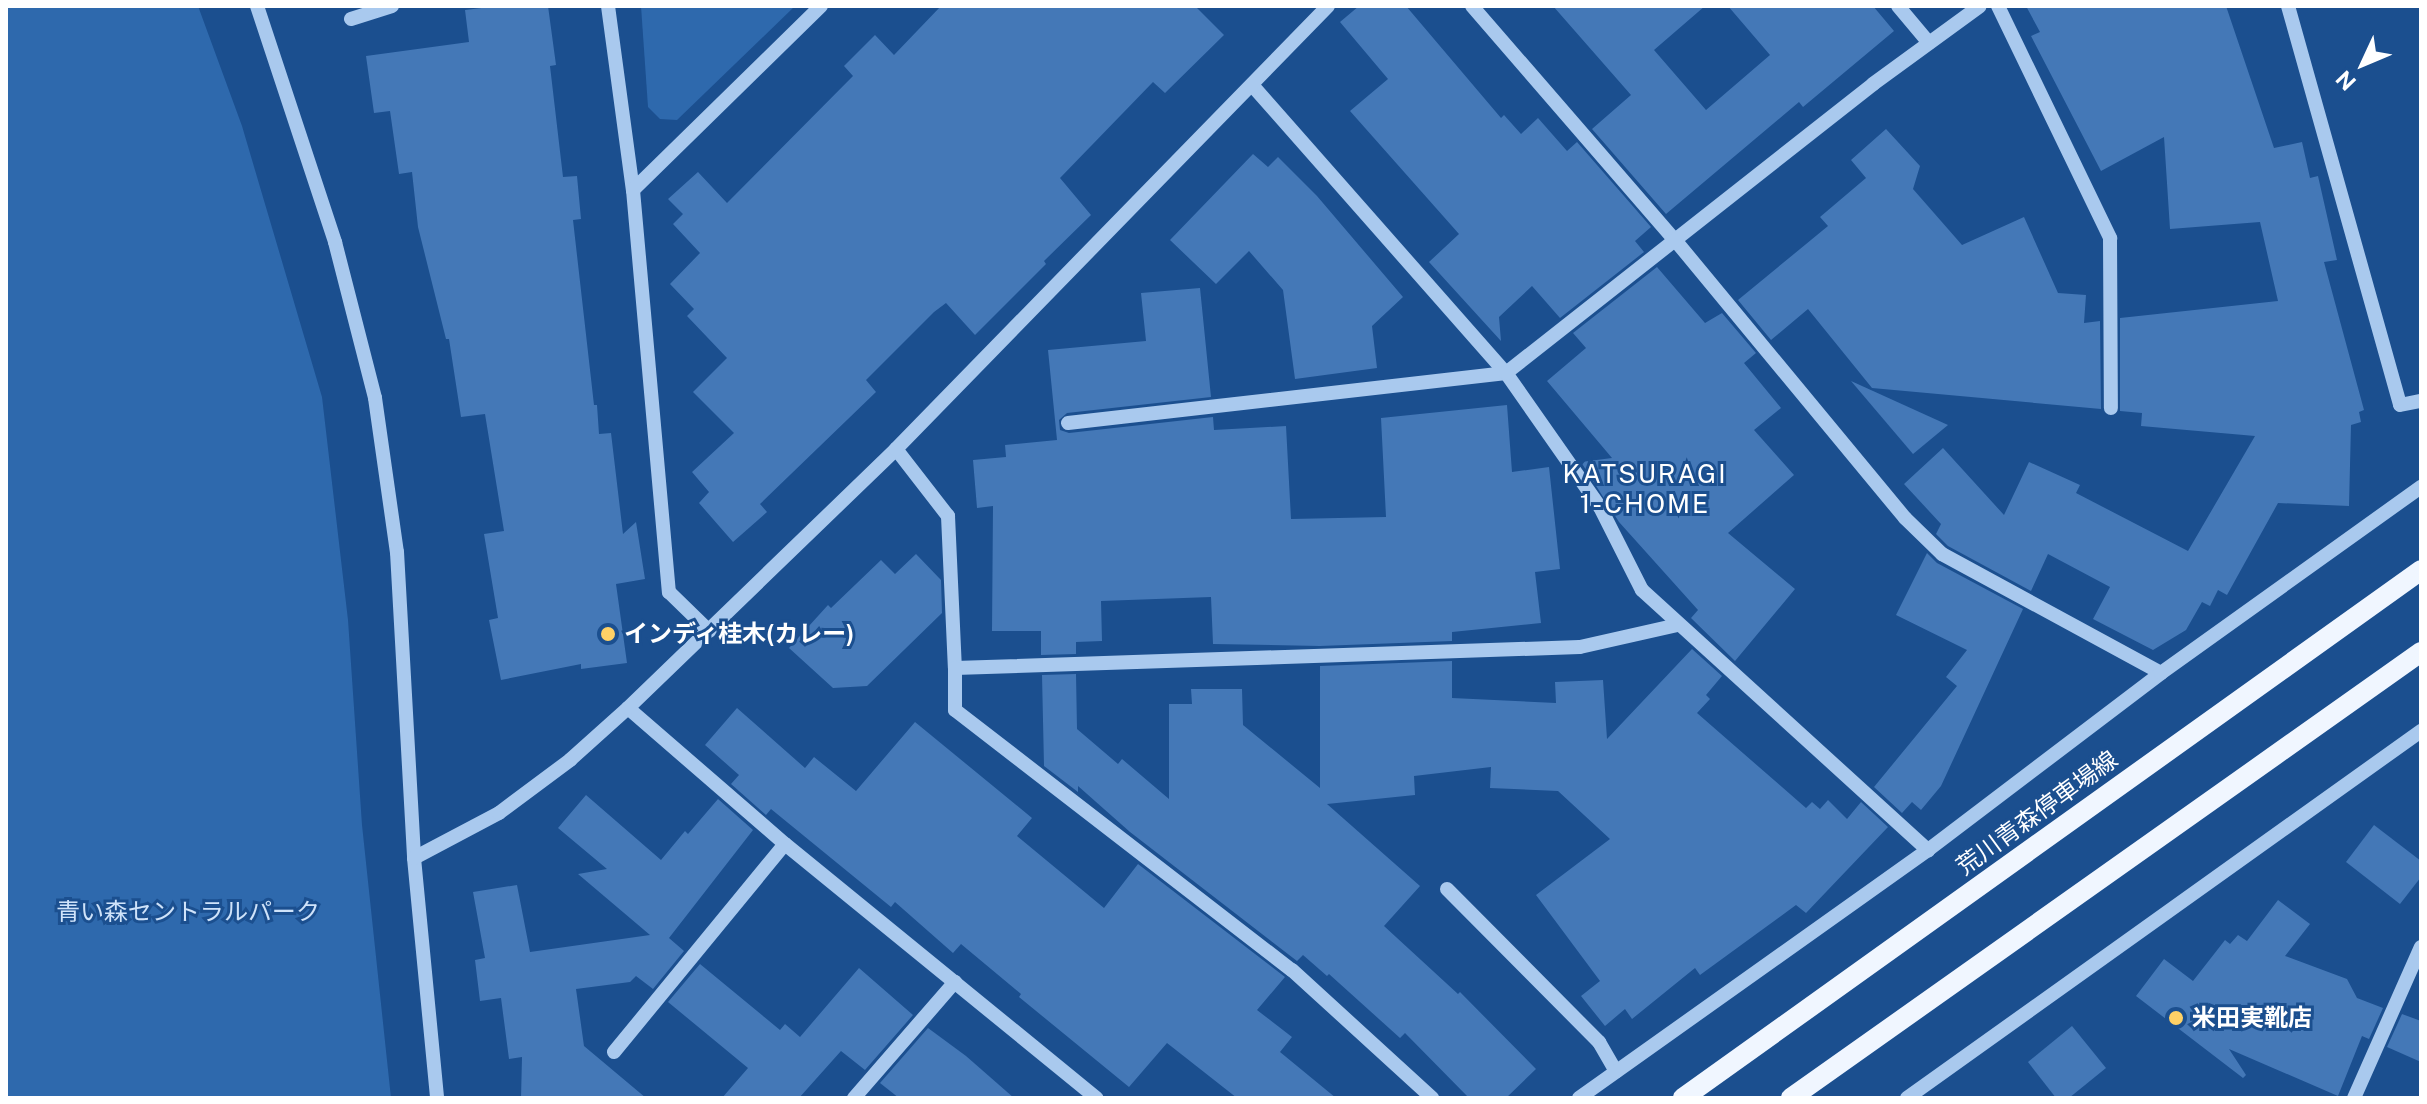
<!DOCTYPE html>
<html>
<head>
<meta charset="utf-8">
<style>
	body { margin:0 }
	#map { position:relative; width:2427px; height:1104px; overflow:hidden; background:#1b4f8f; font-family:"Public Sans","Noto Sans JP",sans-serif }
	div>[style] { position:absolute }
	.green>* { inset:0; background:#2e69ad }
	.building>* { inset:0; background:#4478b7 }
	.minor>* { height:14px; margin:-7px; padding:0 7px; transform-origin:7px; border-radius:7px; background:#a9c9ee }
	.major>* { height:20px; margin:-10px; padding:0 10px; transform-origin:10px; border-radius:10px; background:#f0f6ff }
	.dots>* { width:22px; height:22px; translate:-50% -50%; box-sizing:border-box; border:4px solid #1b4f8f; border-radius:50% }
	span { translate:-50% -50%; white-space:nowrap; text-align:center; line-height:1.15; -webkit-text-stroke:6px #1b4f8f; paint-order:stroke }
	.poi-label { font-size:24px; color:#fff; font-weight:700 }
	.left { translate:0 -50%; text-align:left }
	.street-label { font-size:24px; color:#fff }
	.park-label { font-size:24px; color:#cfe3fa }
	.neighbourhood-label { font-size:26px; color:#fff; letter-spacing:2px }
	.frame { position:absolute; inset:0; border:8px solid #fff; pointer-events:none }
	.north { position:absolute; left:2323px; top:24px; width:80px; height:80px; -webkit-text-stroke:6px #1b4f8f; paint-order:stroke; rotate:226deg; font-size:22px; font-weight:700; line-height:32px; text-align:center; color:#fff }
	.north::after { content:''; display:block; margin:auto; width:28px; height:36px; background:#fff; clip-path:polygon(50% 0,100% 100%,50% 72%,0 100%) }
</style>
</head>
<body>
<div id="map">
	<div class="green">
		<i style="clip-path:polygon(6px 6px,198px 6px,242px 126px,322px 397px,348px 620px,362px 825px,391px 1098px,6px 1098px)"></i>
		<i style="clip-path:polygon(641px 6px,795px 6px,677px 120px,660px 119px,648px 107px)"></i>
	</div>
	<div class="building">
		<i style="clip-path:polygon(498px 6px,548px 6px,556px 65px,550px 66px,563px 177px,577px 176px,581px 219px,573px 220px,594px 405px,597px 405px,599px 434px,611px 433px,623px 534px,636px 522px,645px 579px,616px 584px,627px 663px,581px 669px,581px 664px,501px 680px,489px 620px,498px 618px,484px 534px,504px 531px,485px 414px,461px 417px,449px 339px,446px 339px,418px 227px,412px 172px,399px 174px,390px 111px,374px 113px,366px 56px,469px 42px,465px 10px)"></i>
		<i style="clip-path:polygon(941px 6px,1195px 6px,1224px 35px,1165px 93px,1153px 82px,1060px 178px,1091px 215px,1044px 261px,1046px 264px,975px 335px,946px 303px,934px 312px,866px 380px,876px 392px,760px 504px,767px 512px,733px 542px,699px 503px,709px 492px,692px 472px,734px 433px,693px 392px,727px 358px,687px 316px,694px 309px,670px 284px,700px 253px,673px 224px,683px 214px,668px 199px,698px 172px,727px 203px,853px 76px,844px 66px,875px 35px,894px 55px)"></i>
		<i style="clip-path:polygon(1359px 6px,1406px 6px,1501px 118px,1504px 115px,1521px 134px,1538px 118px,1567px 151px,1577px 142px,1651px 227px,1635px 241px,1644px 252px,1560px 318px,1532px 286px,1499px 317px,1501px 341px,1429px 262px,1459px 234px,1350px 111px,1388px 79px,1340px 22px)"></i>
		<i style="clip-path:polygon(1553px 6px,1705px 6px,1654px 50px,1706px 110px,1770px 55px,1728px 6px,1873px 6px,1894px 31px,1803px 107px,1799px 102px,1666px 214px,1592px 129px,1631px 95px)"></i>
		<i style="clip-path:polygon(2026px 6px,2226px 6px,2274px 148px,2302px 142px,2310px 178px,2318px 176px,2337px 260px,2324px 262px,2364px 410px,2359px 412px,2361px 422px,2351px 425px,2349px 506px,2278px 503px,2227px 595px,2218px 590px,2210px 606px,2202px 602px,2186px 630px,2153px 650px,2093px 619px,2110px 587px,2048px 554px,2031px 591px,1948px 546px,1936px 534px,1941px 524px,1904px 484px,1943px 448px,2004px 515px,2029px 462px,2080px 485px,2076px 493px,2188px 551px,2255px 436px,2141px 426px,2142px 413px,2120px 411px,2120px 318px,2278px 301px,2260px 222px,2170px 229px,2164px 137px,2101px 171px,2031px 36px,2040px 32px)"></i>
		<i style="clip-path:polygon(1886px 129px,1920px 166px,1913px 189px,1962px 245px,2024px 217px,2058px 293px,2086px 295px,2084px 323px,2100px 321px,2101px 409px,1872px 388px,1808px 309px,1771px 340px,1738px 300px,1828px 226px,1820px 217px,1866px 178px,1851px 160px)"></i>
		<i style="clip-path:polygon(1253px 154px,1268px 167px,1278px 157px,1317px 196px,1403px 297px,1372px 326px,1377px 368px,1295px 379px,1283px 290px,1249px 251px,1216px 284px,1170px 240px)"></i>
		<i style="clip-path:polygon(1657px 267px,1705px 323px,1722px 313px,1756px 353px,1744px 363px,1781px 408px,1754px 430px,1794px 475px,1728px 533px,1795px 589px,1735px 661px,1691px 618px,1698px 610px,1619px 522px,1581px 462px,1612px 458px,1547px 381px,1586px 348px,1573px 333px)"></i>
		<i style="clip-path:polygon(1200px 288px,1211px 397px,1067px 413px,1059px 420px,1060px 430px,1069px 433px,1213px 417px,1214px 430px,1286px 426px,1291px 519px,1386px 517px,1381px 418px,1507px 405px,1512px 472px,1549px 467px,1560px 569px,1535px 572px,1541px 623px,1452px 632px,1452px 641px,1320px 646px,1213px 644px,1211px 597px,1101px 601px,1102px 641px,1076px 642px,1076px 654px,1041px 655px,1041px 631px,992px 631px,993px 506px,977px 508px,973px 460px,1006px 457px,1005px 445px,1057px 440px,1048px 350px,1146px 341px,1141px 293px)"></i>
		<i style="clip-path:polygon(1851px 381px,1948px 425px,1913px 454px)"></i>
		<i style="clip-path:polygon(1927px 553px,1937px 563px,2023px 609px,1941px 786px,1921px 810px,1912px 802px,1902px 813px,1874px 787px,1957px 686px,1946px 677px,1967px 650px,1896px 615px)"></i>
		<i style="clip-path:polygon(916px 554px,941px 580px,942px 613px,867px 686px,833px 688px,789px 648px,828px 605px,831px 608px,881px 560px,895px 574px)"></i>
		<i style="clip-path:polygon(1692px 649px,1722px 676px,1706px 695px,1710px 699px,1697px 713px,1806px 808px,1812px 802px,1820px 809px,1828px 800px,1847px 819px,1861px 802px,1888px 827px,1806px 913px,1796px 905px,1700px 975px,1695px 968px,1632px 1019px,1625px 1009px,1605px 1026px,1581px 996px,1600px 981px,1536px 895px,1610px 839px,1558px 791px,1490px 788px,1491px 767px,1414px 776px,1415px 795px,1327px 804px,1420px 886px,1384px 926px,1458px 994px,1460px 992px,1536px 1069px,1506px 1098px,1469px 1098px,1405px 1033px,1400px 1038px,1329px 974px,1327px 976px,1303px 955px,1297px 961px,1130px 832px,1078px 786px,1078px 792px,1044px 766px,1042px 675px,1076px 674px,1077px 729px,1118px 764px,1122px 759px,1169px 799px,1169px 704px,1192px 704px,1191px 689px,1242px 689px,1243px 725px,1320px 788px,1320px 666px,1452px 661px,1452px 698px,1556px 703px,1555px 682px,1603px 680px,1607px 739px)"></i>
		<i style="clip-path:polygon(737px 708px,805px 768px,814px 757px,856px 791px,915px 722px,1032px 818px,1017px 836px,1104px 908px,1138px 864px,1285px 977px,1257px 1010px,1292px 1037px,1280px 1052px,1336px 1098px,1237px 1098px,1167px 1043px,1129px 1087px,1019px 997px,1021px 994px,961px 944px,953px 953px,895px 902px,891px 907px,771px 809px,766px 815px,731px 784px,739px 775px,705px 745px)"></i>
		<i style="clip-path:polygon(586px 795px,661px 860px,685px 831px,688px 834px,718px 799px,753px 830px,669px 938px,684px 951px,653px 989px,636px 976px,630px 982px,576px 989px,584px 1046px,646px 1098px,521px 1098px,522px 1057px,509px 1059px,501px 998px,480px 1001px,475px 960px,485px 958px,473px 892px,517px 885px,530px 952px,650px 935px,578px 874px,607px 869px,558px 828px)"></i>
		<i style="clip-path:polygon(2374px 825px,2421px 861px,2421px 877px,2400px 904px,2346px 862px)"></i>
		<i style="clip-path:polygon(2278px 900px,2310px 924px,2285px 956px,2347px 979px,2357px 998px,2383px 1008px,2369px 1039px,2362px 1036px,2338px 1096px,2229px 1049px,2246px 1075px,2243px 1078px,2136px 996px,2164px 959px,2193px 981px,2225px 940px,2230px 944px,2238px 935px,2247px 941px)"></i>
		<i style="clip-path:polygon(700px 964px,780px 1030px,785px 1024px,800px 1037px,859px 968px,913px 1015px,865px 1070px,841px 1051px,799px 1098px,722px 1098px,748px 1068px,668px 1002px)"></i>
		<i style="clip-path:polygon(2402px 1014px,2421px 1021px,2421px 1062px,2387px 1047px)"></i>
		<i style="clip-path:polygon(2072px 1026px,2106px 1068px,2069px 1098px,2056px 1098px,2028px 1062px)"></i>
		<i style="clip-path:polygon(928px 1028px,966px 1056px,1014px 1098px,899px 1098px,880px 1083px)"></i>
	</div>
	<div class="minor">
		<i style="left:257px;top:6px;width:249px;rotate:71.7deg"></i>
		<i style="left:335px;top:242px;width:161px;rotate:75.6deg"></i>
		<i style="left:375px;top:398px;width:156px;rotate:81.9deg"></i>
		<i style="left:397px;top:552px;width:306px;rotate:86.8deg"></i>
		<i style="left:414px;top:858px;width:241px;rotate:84.5deg"></i>
		<i style="left:608px;top:6px;width:186px;rotate:82.3deg"></i>
		<i style="left:633px;top:190px;width:404px;rotate:84.9deg"></i>
		<i style="left:669px;top:592px;width:56px;rotate:44.3deg"></i>
		<i style="left:1472px;top:6px;width:310px;rotate:49.1deg"></i>
		<i style="left:1675px;top:240px;width:361px;rotate:50.4deg"></i>
		<i style="left:1905px;top:518px;width:52px;rotate:44.2deg"></i>
		<i style="left:1942px;top:554px;width:249px;rotate:28.5deg"></i>
		<i style="left:1898px;top:6px;width:48px;rotate:50deg"></i>
		<i style="left:1998px;top:6px;width:258px;rotate:64.2deg"></i>
		<i style="left:2110px;top:238px;width:170px;rotate:89.7deg"></i>
		<i style="left:2288px;top:6px;width:414px;rotate:74.3deg"></i>
		<i style="left:2400px;top:405px;width:21px;rotate:-11deg"></i>
		<i style="left:351px;top:19px;width:43px;rotate:-17.6deg"></i>
		<i style="left:1252px;top:85px;width:384px;rotate:48.6deg"></i>
		<i style="left:1506px;top:373px;width:164px;rotate:55deg"></i>
		<i style="left:1600px;top:507px;width:93px;rotate:63.2deg"></i>
		<i style="left:1642px;top:590px;width:387px;rotate:42.3deg"></i>
		<i style="left:633px;top:190px;width:263px;rotate:-44.4deg"></i>
		<i style="left:1068px;top:423px;width:441px;rotate:-6.5deg"></i>
		<i style="left:1506px;top:373px;width:467px;rotate:-38.2deg"></i>
		<i style="left:1873px;top:84px;width:132px;rotate:-36.1deg"></i>
		<i style="left:896px;top:449px;width:85px;rotate:52.2deg"></i>
		<i style="left:948px;top:516px;width:152px;rotate:87.4deg"></i>
		<i style="left:955px;top:668px;width:625px;rotate:-1.92deg"></i>
		<i style="left:1580px;top:647px;width:100px;rotate:-12.7deg"></i>
		<i style="left:955px;top:668px;width:42px;rotate:90deg"></i>
		<i style="left:955px;top:710px;width:426px;rotate:37.7deg"></i>
		<i style="left:1292px;top:970px;width:190px;rotate:42.4deg"></i>
		<i style="left:628px;top:708px;width:208px;rotate:40.9deg"></i>
		<i style="left:785px;top:844px;width:402px;rotate:39.2deg"></i>
		<i style="left:414px;top:858px;width:96px;rotate:-27.9deg"></i>
		<i style="left:499px;top:813px;width:89px;rotate:-36.7deg"></i>
		<i style="left:570px;top:760px;width:78px;rotate:-41.9deg"></i>
		<i style="left:628px;top:708px;width:373px;rotate:-44deg"></i>
		<i style="left:896px;top:449px;width:619px;rotate:-45.72deg"></i>
		<i style="left:1447px;top:889px;width:216px;rotate:45.2deg"></i>
		<i style="left:1599px;top:1042px;width:34px;rotate:60deg"></i>
		<i style="left:614px;top:1052px;width:269px;rotate:-50.6deg"></i>
		<i style="left:854px;top:1098px;width:154px;rotate:-49deg"></i>
		<i style="left:1579px;top:1098px;width:428px;rotate:-35.4deg"></i>
		<i style="left:1928px;top:850px;width:293px;rotate:-37.2deg"></i>
		<i style="left:2161px;top:673px;width:320px;rotate:-35.6deg"></i>
		<i style="left:1907px;top:1098px;width:632px;rotate:-35.53deg"></i>
		<i style="left:2354px;top:1098px;width:165px;rotate:-66.1deg"></i>
	</div>
	<div class="major">
		<i style="left:1683px;top:1098px;width:907px;rotate:-35.58deg"></i>
		<i style="left:1791px;top:1098px;width:772px;rotate:-35.3deg"></i>
	</div>
	<div class="dots">
		<i style="left:608px;top:634px;background:#ffd166"></i>
		<i style="left:2176px;top:1018px;background:#ffd166"></i>
	</div>
	<div class="poi-label">
		<span class="left" style="left:624px;top:634px">インディ桂木(カレー)</span>
		<span class="left" style="left:2192px;top:1018px">米田実靴店</span>
	</div>
	<div class="street-label">
		<span style="left:2037px;top:813px;rotate:-36deg">荒川青森停車場線</span>
	</div>
	<div class="park-label">
		<span style="left:188px;top:912px">青い森セントラルパーク</span>
	</div>
	<div class="neighbourhood-label">
		<span style="left:1645px;top:489px">KATSURAGI<br>1-CHOME</span>
	</div>
	<div class="frame"></div>
	<div class="north">N</div>
</div>
</body>
</html>
